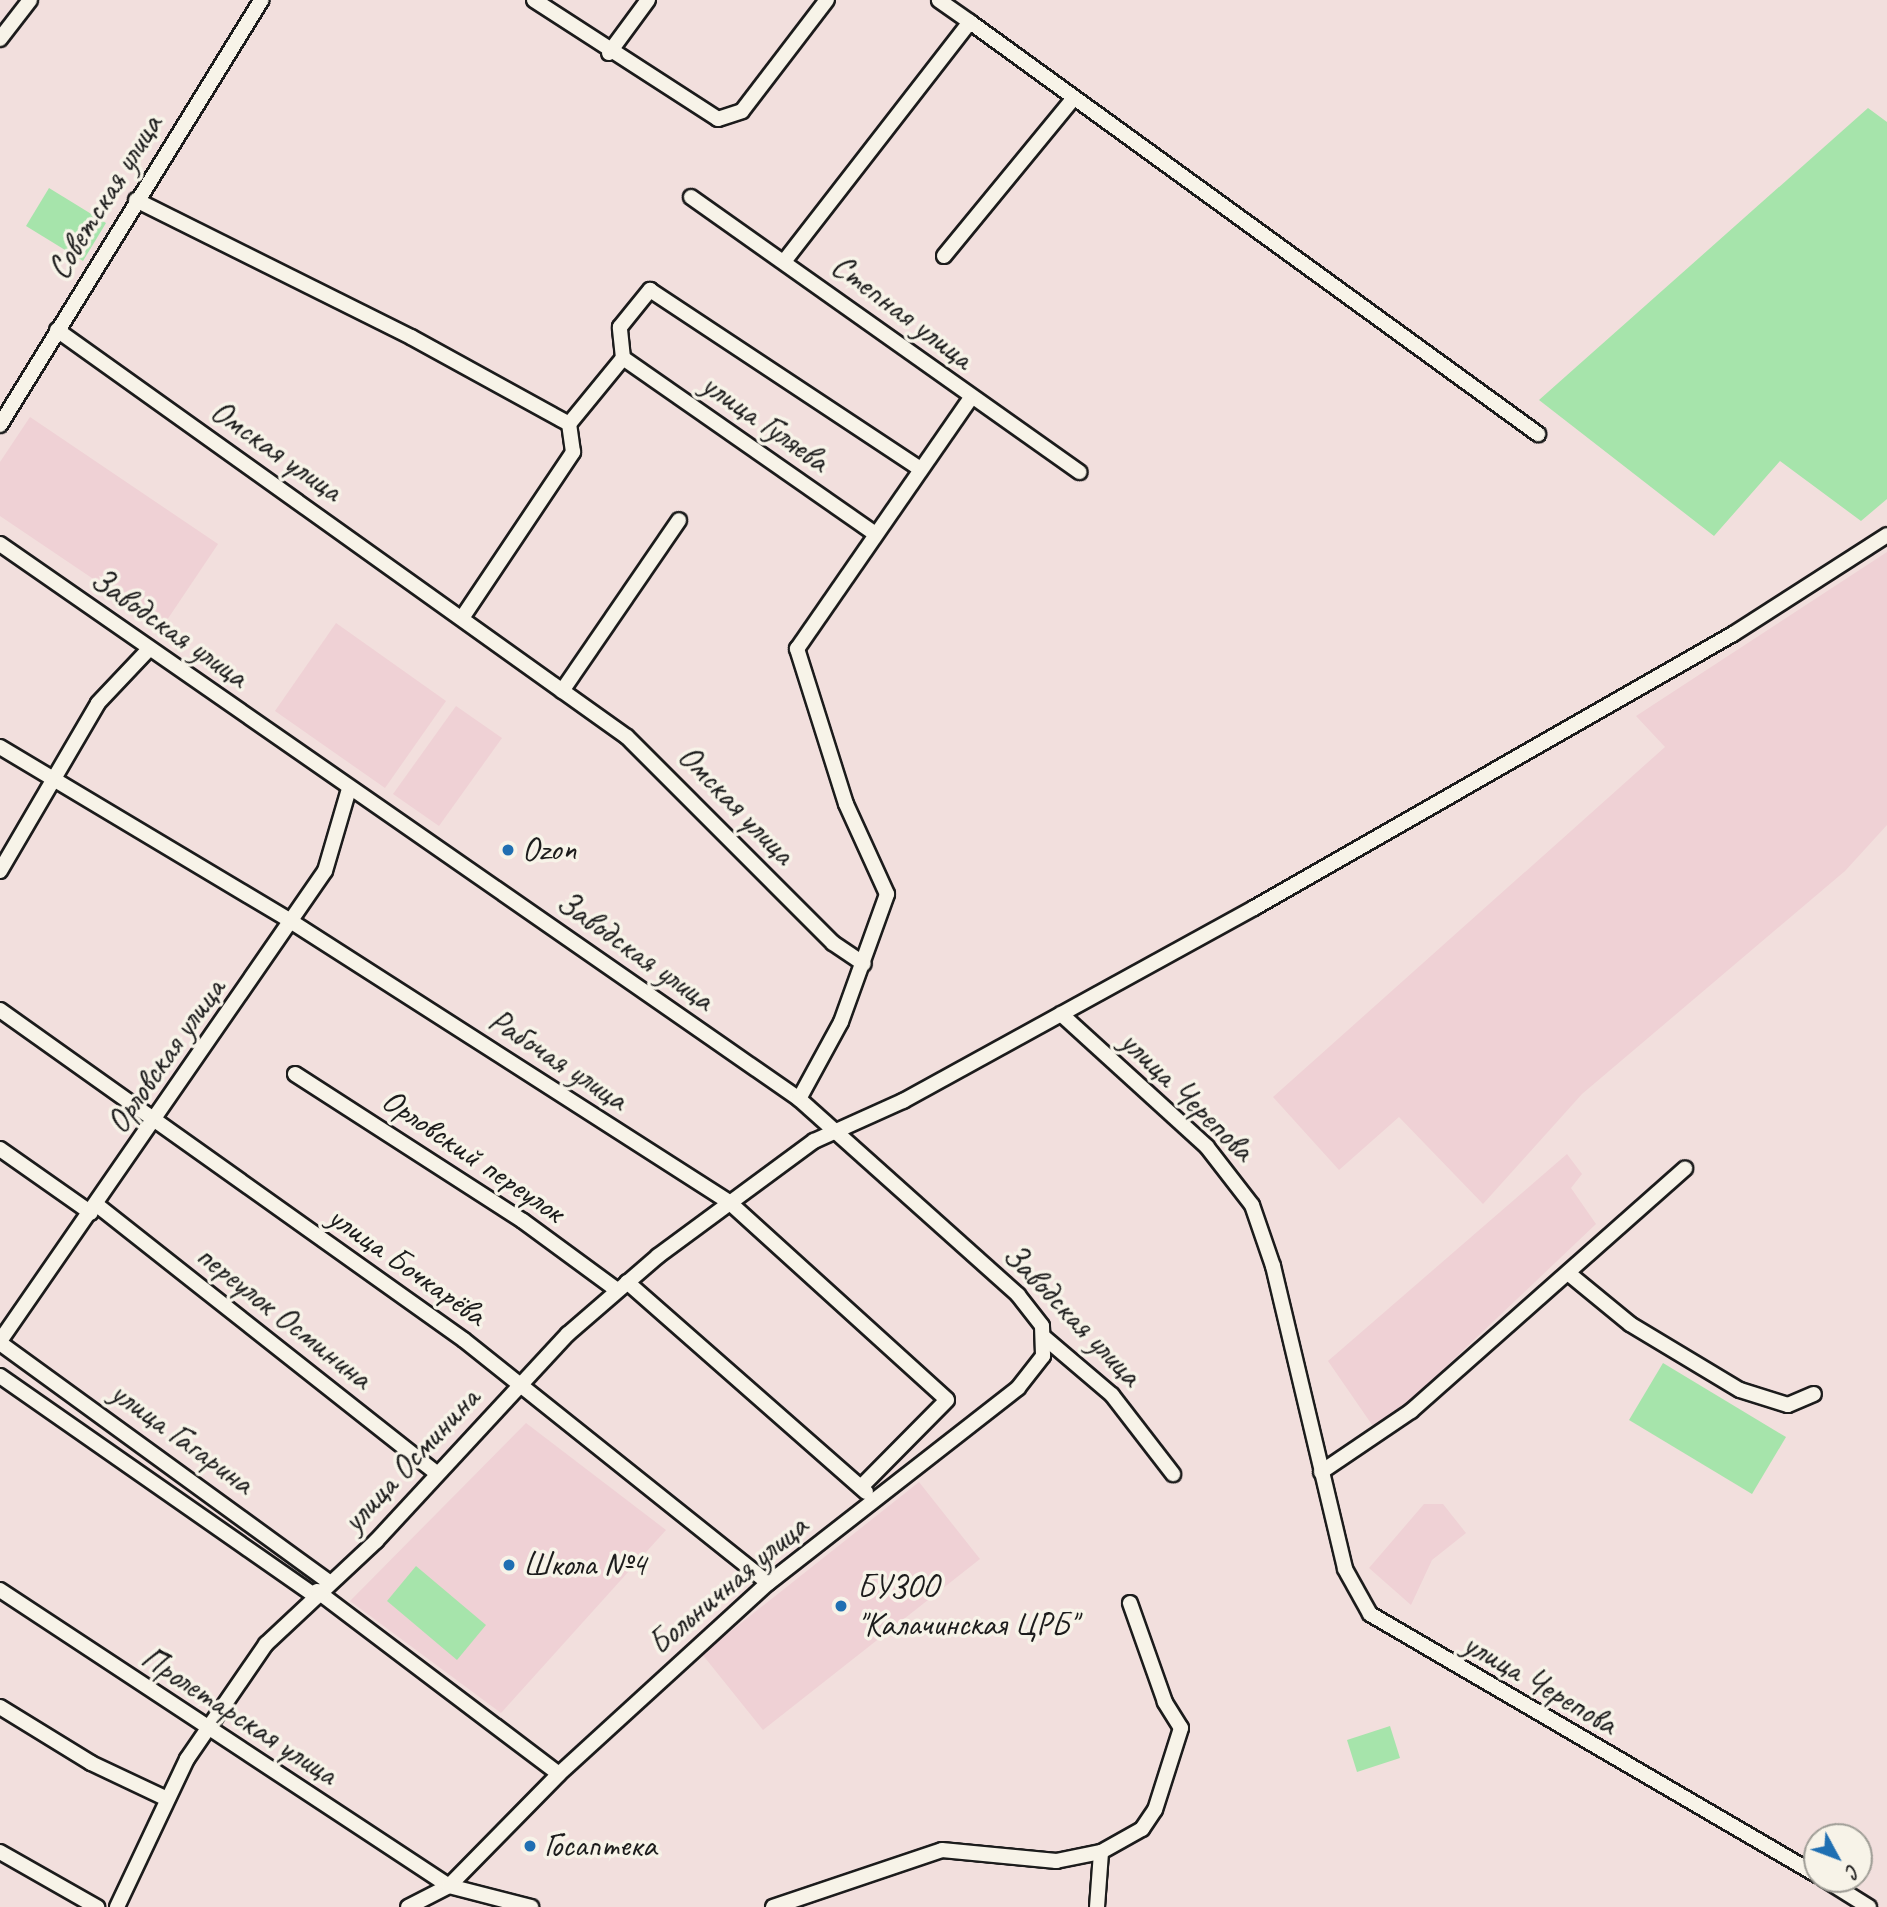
<!DOCTYPE html>
<html>
<head>
<meta charset="utf-8">
<style>
	body { margin:0 }
	#map { position:relative; width:1887px; height:1907px; overflow:hidden; background:#f2dfdd; font-family:Caveat,sans-serif }
	div>[style] { position:absolute }
	.built>* { inset:0; background:#efd1d5 }
	.green>* { inset:0; background:#a6e4ab }
	.roads { filter:drop-shadow(2px 0 #1c1c1c) drop-shadow(-2px 0 #1c1c1c) drop-shadow(0 2px #1c1c1c) drop-shadow(0 -2px #1c1c1c) }
	.minor>* { height:14px; margin:-7px; padding:0 7px; transform-origin:7px; border-radius:7px; background:#f7f3e8 }
	.dots>* { width:19px; height:19px; translate:-50% -50%; box-sizing:border-box; border:4px solid #f7f3e8; border-radius:50% }
	span { translate:-50% -50%; white-space:nowrap; text-align:center; line-height:1.15; -webkit-text-stroke:7px #f7f3e8; paint-order:stroke }
	.street-label { font-size:33px; color:#1c1c1c }
	.poi-label { font-size:33px; color:#1c1c1c }
	.left { translate:0 -50%; text-align:left }
	.north { position:absolute; left:1803px; top:1823px; width:70px; height:70px; box-sizing:border-box; background:#f7f3e8; border:2px solid #9f9d96; border-radius:50%; rotate:131deg; font-size:19px; font-weight:700; line-height:28px; text-align:center; color:#1c1c1c }
	.north::after { content:''; display:block; margin:auto; width:24px; height:32px; background:#1f6fb2; clip-path:polygon(50% 0,100% 100%,50% 72%,0 100%) }
</style>
</head>
<body>
<div id="map">
	<div class="built">
		<i style="clip-path:polygon(30px 417px,218px 544px,163px 626px,0 516px,0 462px)"></i>
		<i style="clip-path:polygon(1887px 552px,1887px 825px,1845px 871px,1582px 1094px,1483px 1204px,1399px 1117px,1339px 1170px,1273px 1097px,1665px 747px,1636px 716px)"></i>
		<i style="clip-path:polygon(336px 623px,446px 701px,385px 788px,275px 711px)"></i>
		<i style="clip-path:polygon(456px 706px,502px 738px,439px 826px,393px 794px)"></i>
		<i style="clip-path:polygon(1567px 1154px,1582px 1174px,1571px 1188px,1596px 1224px,1377px 1432px,1328px 1361px)"></i>
		<i style="clip-path:polygon(526px 1423px,666px 1530px,501px 1713px,350px 1601px)"></i>
		<i style="clip-path:polygon(919px 1482px,980px 1559px,763px 1730px,702px 1654px)"></i>
		<i style="clip-path:polygon(1424px 1504px,1443px 1504px,1466px 1533px,1432px 1560px,1411px 1605px,1369px 1568px)"></i>
	</div>
	<div class="green">
		<i style="clip-path:polygon(1868px 108px,1887px 122px,1887px 499px,1861px 521px,1780px 461px,1714px 536px,1539px 400px)"></i>
		<i style="clip-path:polygon(49px 188px,106px 223px,83px 261px,26px 226px)"></i>
		<i style="clip-path:polygon(1663px 1363px,1786px 1437px,1752px 1494px,1629px 1420px)"></i>
		<i style="clip-path:polygon(416px 1566px,486px 1625px,457px 1660px,387px 1601px)"></i>
		<i style="clip-path:polygon(1390px 1726px,1400px 1758px,1357px 1772px,1347px 1740px)"></i>
	</div>
	<div class="roads">
		<div class="minor">
			<i style="left:534px;top:0;width:219px;rotate:32.9deg"></i>
			<i style="left:718px;top:119px;width:25px;rotate:-18deg"></i>
			<i style="left:742px;top:111px;width:140px;rotate:-52.6deg"></i>
			<i style="left:970px;top:22px;width:702px;rotate:35.96deg"></i>
			<i style="left:0;top:39px;width:49px;rotate:-52.4deg"></i>
			<i style="left:609px;top:53px;width:66px;rotate:-53.7deg"></i>
			<i style="left:691px;top:197px;width:476px;rotate:35.3deg"></i>
			<i style="left:136px;top:200px;width:307px;rotate:26.5deg"></i>
			<i style="left:411px;top:337px;width:180px;rotate:28.8deg"></i>
			<i style="left:944px;top:256px;width:205px;rotate:-50.6deg"></i>
			<i style="left:786px;top:259px;width:300px;rotate:-52.2deg"></i>
			<i style="left:970px;top:22px;width:38px;rotate:-145deg"></i>
			<i style="left:57px;top:330px;width:700px;rotate:35.53deg"></i>
			<i style="left:627px;top:737px;width:291px;rotate:45deg"></i>
			<i style="left:833px;top:943px;width:37px;rotate:34deg"></i>
			<i style="left:623px;top:358px;width:306px;rotate:34.9deg"></i>
			<i style="left:0;top:425px;width:499px;rotate:-58.4deg"></i>
			<i style="left:0;top:544px;width:973px;rotate:34.78deg"></i>
			<i style="left:799px;top:1099px;width:294px;rotate:41.8deg"></i>
			<i style="left:1018px;top:1295px;width:39px;rotate:52deg"></i>
			<i style="left:1042px;top:1326px;width:30px;rotate:88deg"></i>
			<i style="left:1043px;top:1356px;width:41px;rotate:128deg"></i>
			<i style="left:1018px;top:1388px;width:317px;rotate:142deg"></i>
			<i style="left:768px;top:1583px;width:283px;rotate:137.6deg"></i>
			<i style="left:559px;top:1774px;width:157px;rotate:134.5deg"></i>
			<i style="left:449px;top:1886px;width:46px;rotate:152.9deg"></i>
			<i style="left:462px;top:618px;width:200px;rotate:-56.2deg"></i>
			<i style="left:573px;top:452px;width:28px;rotate:-98deg"></i>
			<i style="left:569px;top:424px;width:85px;rotate:-50.7deg"></i>
			<i style="left:623px;top:358px;width:31px;rotate:-96deg"></i>
			<i style="left:620px;top:327px;width:48px;rotate:-51deg"></i>
			<i style="left:650px;top:290px;width:324px;rotate:33.5deg"></i>
			<i style="left:562px;top:691px;width:207px;rotate:-55.6deg"></i>
			<i style="left:0;top:747px;width:340px;rotate:30.9deg"></i>
			<i style="left:292px;top:922px;width:519px;rotate:32.65deg"></i>
			<i style="left:729px;top:1202px;width:294px;rotate:42.2deg"></i>
			<i style="left:947px;top:1400px;width:122px;rotate:134.7deg"></i>
			<i style="left:0;top:871px;width:194px;rotate:-59.7deg"></i>
			<i style="left:98px;top:703px;width:74px;rotate:-46.6deg"></i>
			<i style="left:0;top:1010px;width:569px;rotate:35.42deg"></i>
			<i style="left:464px;top:1340px;width:389px;rotate:38.6deg"></i>
			<i style="left:1061px;top:1014px;width:197px;rotate:42.3deg"></i>
			<i style="left:1207px;top:1147px;width:73px;rotate:52.2deg"></i>
			<i style="left:1252px;top:1205px;width:65px;rotate:71deg"></i>
			<i style="left:1273px;top:1266px;width:311px;rotate:76.6deg"></i>
			<i style="left:1345px;top:1569px;width:51px;rotate:60.9deg"></i>
			<i style="left:1370px;top:1614px;width:518px;rotate:30.28deg"></i>
			<i style="left:295px;top:1074px;width:271px;rotate:32.8deg"></i>
			<i style="left:523px;top:1221px;width:117px;rotate:36.3deg"></i>
			<i style="left:799px;top:1099px;width:88px;rotate:-61.4deg"></i>
			<i style="left:841px;top:1022px;width:136px;rotate:-70.2deg"></i>
			<i style="left:887px;top:894px;width:99px;rotate:-114.5deg"></i>
			<i style="left:846px;top:804px;width:163px;rotate:-107.5deg"></i>
			<i style="left:797px;top:649px;width:304px;rotate:-55.3deg"></i>
			<i style="left:0;top:1149px;width:111px;rotate:35.1deg"></i>
			<i style="left:97px;top:1205px;width:432px;rotate:38.3deg"></i>
			<i style="left:1568px;top:1273px;width:80px;rotate:39.4deg"></i>
			<i style="left:1630px;top:1324px;width:128px;rotate:31deg"></i>
			<i style="left:1740px;top:1390px;width:50px;rotate:17.4deg"></i>
			<i style="left:1788px;top:1405px;width:28px;rotate:-23deg"></i>
			<i style="left:627px;top:1282px;width:318px;rotate:41.3deg"></i>
			<i style="left:1045px;top:1338px;width:88px;rotate:40.4deg"></i>
			<i style="left:1112px;top:1395px;width:100px;rotate:52.3deg"></i>
			<i style="left:0;top:1341px;width:571px;rotate:-55.34deg"></i>
			<i style="left:325px;top:871px;width:85px;rotate:-73.7deg"></i>
			<i style="left:0;top:1343px;width:407px;rotate:36deg"></i>
			<i style="left:0;top:1376px;width:381px;rotate:34.9deg"></i>
			<i style="left:1321px;top:1472px;width:109px;rotate:-34.1deg"></i>
			<i style="left:1411px;top:1411px;width:366px;rotate:-41.5deg"></i>
			<i style="left:0;top:1590px;width:538px;rotate:33.39deg"></i>
			<i style="left:449px;top:1886px;width:85px;rotate:14.4deg"></i>
			<i style="left:317px;top:1591px;width:303px;rotate:37.1deg"></i>
			<i style="left:0;top:1707px;width:107px;rotate:31.6deg"></i>
			<i style="left:91px;top:1763px;width:84px;rotate:25.3deg"></i>
			<i style="left:0;top:1852px;width:112px;rotate:29.6deg"></i>
			<i style="left:1824px;top:1879px;width:53px;rotate:31.9deg"></i>
			<i style="left:117px;top:1907px;width:164px;rotate:-64.7deg"></i>
			<i style="left:187px;top:1759px;width:140px;rotate:-55.5deg"></i>
			<i style="left:266px;top:1644px;width:151px;rotate:-43.1deg"></i>
			<i style="left:376px;top:1541px;width:282px;rotate:-47.2deg"></i>
			<i style="left:568px;top:1334px;width:119px;rotate:-40.9deg"></i>
			<i style="left:658px;top:1256px;width:194px;rotate:-36.4deg"></i>
			<i style="left:814px;top:1141px;width:98px;rotate:-24.2deg"></i>
			<i style="left:903px;top:1101px;width:401px;rotate:-28.8deg"></i>
			<i style="left:1254px;top:908px;width:552px;rotate:-29.77deg"></i>
			<i style="left:1733px;top:634px;width:183px;rotate:-32.7deg"></i>
			<i style="left:773px;top:1907px;width:178px;rotate:-18.6deg"></i>
			<i style="left:942px;top:1850px;width:115px;rotate:5.5deg"></i>
			<i style="left:1056px;top:1861px;width:46px;rotate:-11.3deg"></i>
			<i style="left:1101px;top:1852px;width:47px;rotate:-29.3deg"></i>
			<i style="left:1142px;top:1829px;width:23px;rotate:-56deg"></i>
			<i style="left:1155px;top:1810px;width:86px;rotate:-72.4deg"></i>
			<i style="left:1181px;top:1728px;width:31px;rotate:-122deg"></i>
			<i style="left:1165px;top:1702px;width:105px;rotate:-109.5deg"></i>
			<i style="left:1097px;top:1907px;width:55px;rotate:-85.8deg"></i>
		</div>
	</div>
	<div class="dots">
		<i style="left:508px;top:850px;background:#1f6fb2"></i>
		<i style="left:509px;top:1565px;background:#1f6fb2"></i>
		<i style="left:841px;top:1606px;background:#1f6fb2"></i>
		<i style="left:530px;top:1846px;background:#1f6fb2"></i>
	</div>
	<div class="street-label">
		<span style="left:105px;top:197px;rotate:-58deg">Советская улица</span>
		<span style="left:902px;top:312px;rotate:37deg">Степная улица</span>
		<span style="left:765px;top:423px;rotate:35deg">улица Гуляева</span>
		<span style="left:276px;top:451px;rotate:35deg">Омская улица</span>
		<span style="left:169px;top:628px;rotate:35deg">Заводская улица</span>
		<span style="left:736px;top:805px;rotate:46deg">Омская улица</span>
		<span style="left:635px;top:951px;rotate:35deg">Заводская улица</span>
		<span style="left:166px;top:1056px;rotate:-55deg">Орловская улица</span>
		<span style="left:558px;top:1060px;rotate:33deg">Рабочая улица</span>
		<span style="left:1187px;top:1096px;rotate:44deg">улица Черепова</span>
		<span style="left:473px;top:1156px;rotate:34deg">Орловский переулок</span>
		<span style="left:407px;top:1266px;rotate:35deg">улица Бочкарёва</span>
		<span style="left:1072px;top:1315px;rotate:46deg">Заводская улица</span>
		<span style="left:284px;top:1317px;rotate:38deg">переулок Осминина</span>
		<span style="left:182px;top:1438px;rotate:36deg">улица Гагарина</span>
		<span style="left:411px;top:1460px;rotate:-47deg">улица Осминина</span>
		<span style="left:728px;top:1585px;rotate:-40deg">Больничная улица</span>
		<span style="left:1540px;top:1684px;rotate:30deg">улица Черепова</span>
		<span style="left:239px;top:1716px;rotate:33deg">Пролетарская улица</span>
	</div>
	<div class="poi-label">
		<span class="left" style="left:522px;top:850px">Ozon</span>
		<span class="left" style="left:523px;top:1565px">Школа №4</span>
		<span class="left" style="left:857px;top:1606px">БУЗОО<br>"Калачинская ЦРБ"</span>
		<span class="left" style="left:544px;top:1846px">Госаптека</span>
	</div>
	<div class="north">С</div>
</div>
</body>
</html>
